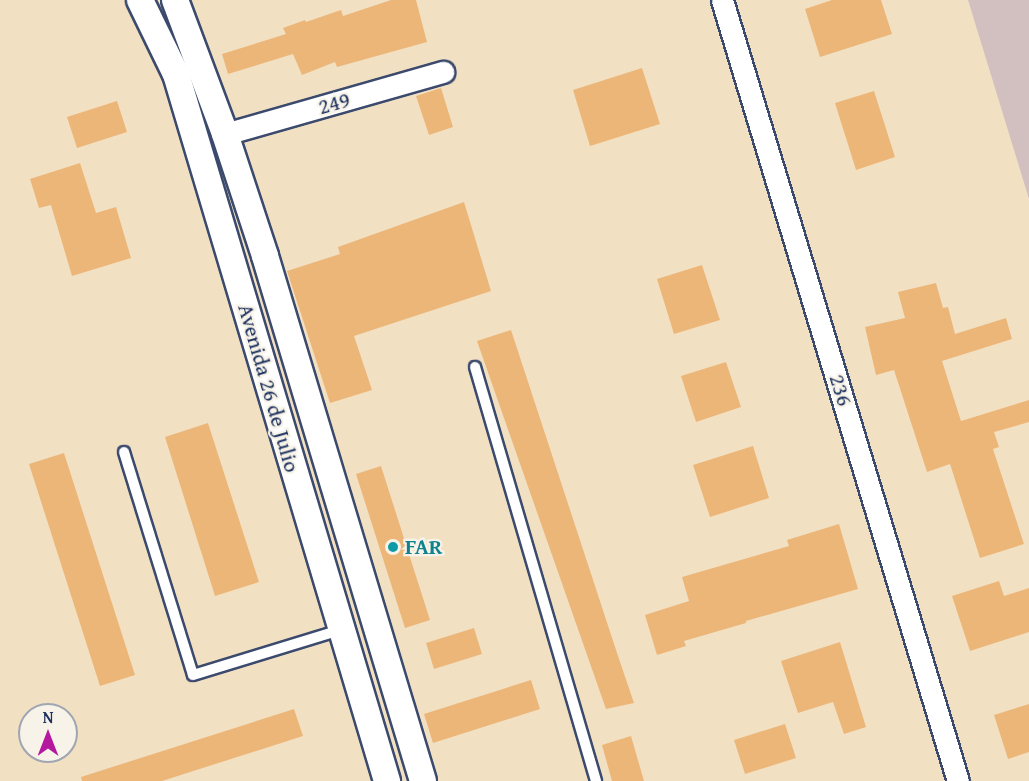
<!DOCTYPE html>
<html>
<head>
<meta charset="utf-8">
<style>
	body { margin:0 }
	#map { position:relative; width:1029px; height:781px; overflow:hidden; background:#f2e0c3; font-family:"Gentium Book Plus",serif }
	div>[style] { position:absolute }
	.industrial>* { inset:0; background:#d2bfbf }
	.building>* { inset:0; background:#ecb679 }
	.roads { filter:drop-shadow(2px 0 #3b4a6d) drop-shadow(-2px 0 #3b4a6d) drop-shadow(0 2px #3b4a6d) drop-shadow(0 -2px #3b4a6d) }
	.service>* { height:10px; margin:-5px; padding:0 5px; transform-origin:5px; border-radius:5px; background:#fff }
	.minor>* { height:21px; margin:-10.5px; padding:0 10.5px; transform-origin:10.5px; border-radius:10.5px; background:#fff }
	.tertiary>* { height:26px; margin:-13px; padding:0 13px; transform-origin:13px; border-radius:13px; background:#fff }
	.dots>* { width:16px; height:16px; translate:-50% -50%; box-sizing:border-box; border:3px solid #f7f3e8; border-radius:50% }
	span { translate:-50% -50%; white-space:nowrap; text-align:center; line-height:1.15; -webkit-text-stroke:4.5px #f7f3e8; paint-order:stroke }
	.street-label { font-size:22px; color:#1b2f5e }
	.culture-label { font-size:22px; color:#0d838f; font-weight:700 }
	.left { translate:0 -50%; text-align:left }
	.north { position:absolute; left:18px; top:703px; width:60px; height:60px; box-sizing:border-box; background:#f7f3e8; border:2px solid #9fa5b1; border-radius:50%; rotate:0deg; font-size:16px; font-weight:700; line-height:24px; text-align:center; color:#1b2f5e }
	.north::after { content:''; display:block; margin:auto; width:21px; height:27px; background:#b5179e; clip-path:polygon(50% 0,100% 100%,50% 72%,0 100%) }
</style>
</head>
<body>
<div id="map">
	<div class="industrial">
		<i style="clip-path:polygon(968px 0,1029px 0,1029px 199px)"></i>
	</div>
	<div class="building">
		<i style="clip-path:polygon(391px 0,416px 0,427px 42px,337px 67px,335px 62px,302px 75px,293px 54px,228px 74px,222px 54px,286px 34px,283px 28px,305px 20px,306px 22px,341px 10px,343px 16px)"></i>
		<i style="clip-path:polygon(832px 0,881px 0,892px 34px,820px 57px,805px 9px)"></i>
		<i style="clip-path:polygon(642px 68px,660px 124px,590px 146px,573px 90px)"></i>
		<i style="clip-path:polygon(441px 88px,453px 127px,429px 135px,416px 96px)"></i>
		<i style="clip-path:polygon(874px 91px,895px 157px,856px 170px,835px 103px)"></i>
		<i style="clip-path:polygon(117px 101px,127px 132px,77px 148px,67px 117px)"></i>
		<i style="clip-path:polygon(80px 163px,96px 213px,116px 207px,131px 258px,72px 276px,51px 205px,39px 208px,30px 179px)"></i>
		<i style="clip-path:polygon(464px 202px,491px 291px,354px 336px,372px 390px,330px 403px,287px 271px,340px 254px,338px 247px)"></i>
		<i style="clip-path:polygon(702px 265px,720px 320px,674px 334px,657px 279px)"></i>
		<i style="clip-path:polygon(936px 283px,943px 308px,948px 307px,955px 334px,1006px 318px,1012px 339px,942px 361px,961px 421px,1029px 400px,1029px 422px,994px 432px,999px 447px,993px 449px,1024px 544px,980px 558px,950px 464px,927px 472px,894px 370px,876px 375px,865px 327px,905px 318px,898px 292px)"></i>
		<i style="clip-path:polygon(511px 330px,618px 656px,634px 703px,606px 709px,477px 341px)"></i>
		<i style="clip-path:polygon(726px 362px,741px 407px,696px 422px,681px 376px)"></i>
		<i style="clip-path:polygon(208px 423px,259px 582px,215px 596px,165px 437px)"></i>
		<i style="clip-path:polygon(753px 446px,769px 498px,710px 517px,693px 465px)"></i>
		<i style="clip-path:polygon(64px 453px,135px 675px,100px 686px,29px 464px)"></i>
		<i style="clip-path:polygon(381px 466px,430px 620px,405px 628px,356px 474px)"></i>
		<i style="clip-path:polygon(839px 524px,858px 589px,746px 621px,746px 623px,684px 641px,686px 646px,657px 655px,645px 615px,689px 601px,682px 577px,789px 546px,787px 540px)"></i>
		<i style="clip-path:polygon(999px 581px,1004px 596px,1029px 588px,1029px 632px,970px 651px,952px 596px)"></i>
		<i style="clip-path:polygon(474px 628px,482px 654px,434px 669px,426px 643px)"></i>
		<i style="clip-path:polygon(840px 642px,866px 727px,844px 734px,833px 702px,798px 713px,781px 661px)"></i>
		<i style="clip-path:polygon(531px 680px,540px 709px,433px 743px,424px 714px)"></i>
		<i style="clip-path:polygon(1029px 704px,1029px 752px,1008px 759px,994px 715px)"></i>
		<i style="clip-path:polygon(294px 709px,303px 736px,162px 781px,82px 781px,81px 777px)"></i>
		<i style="clip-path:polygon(785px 724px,796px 758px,745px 774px,734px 740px)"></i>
		<i style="clip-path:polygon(631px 736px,644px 781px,612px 781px,602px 745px)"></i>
	</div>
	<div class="roads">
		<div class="service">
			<i style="left:475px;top:367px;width:431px;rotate:73.7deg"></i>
			<i style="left:124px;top:452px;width:233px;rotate:72.8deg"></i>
			<i style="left:193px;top:675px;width:154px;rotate:-17deg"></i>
		</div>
		<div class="minor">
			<i style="left:722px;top:0;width:816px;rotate:73.19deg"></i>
			<i style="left:225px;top:134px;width:227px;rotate:-15.9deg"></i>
		</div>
		<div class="tertiary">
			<i style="left:140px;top:0;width:82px;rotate:64.1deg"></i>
			<i style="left:176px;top:74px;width:738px;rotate:73.38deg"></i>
			<i style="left:175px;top:0;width:143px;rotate:69.5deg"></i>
			<i style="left:225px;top:134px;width:128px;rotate:71.8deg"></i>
			<i style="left:265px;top:256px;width:548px;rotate:73.25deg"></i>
		</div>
	</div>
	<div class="dots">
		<i style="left:393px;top:547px;background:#0f9aa8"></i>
	</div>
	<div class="street-label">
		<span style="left:334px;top:103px;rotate:-16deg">249</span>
		<span style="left:269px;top:388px;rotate:74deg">Avenida 26 de Julio</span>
		<span style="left:841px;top:390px;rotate:73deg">236</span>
	</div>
	<div class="culture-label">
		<span class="left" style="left:405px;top:547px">FAR</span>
	</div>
	<div class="north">N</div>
</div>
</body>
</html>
